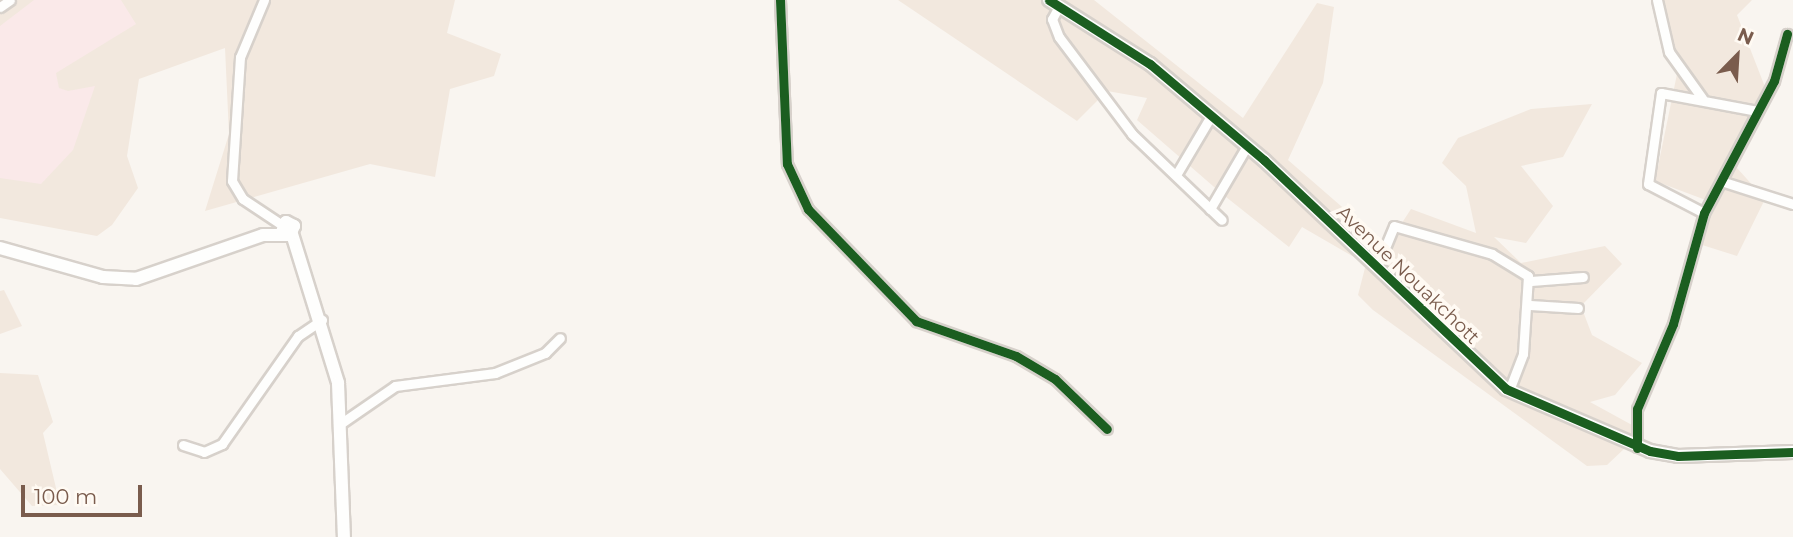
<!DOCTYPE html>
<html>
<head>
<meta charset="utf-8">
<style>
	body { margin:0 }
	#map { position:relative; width:1793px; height:537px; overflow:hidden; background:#f9f5f0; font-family:Montserrat,sans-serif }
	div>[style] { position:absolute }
	.residential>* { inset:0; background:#f2e8de }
	.medical>* { inset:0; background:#fae9e9 }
	.roads { filter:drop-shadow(2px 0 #d7d1cb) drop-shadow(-2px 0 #d7d1cb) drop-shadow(0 2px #d7d1cb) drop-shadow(0 -2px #d7d1cb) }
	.street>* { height:9px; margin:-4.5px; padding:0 4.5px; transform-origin:4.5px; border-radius:4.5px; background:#fefefd }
	.secondary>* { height:12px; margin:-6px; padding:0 6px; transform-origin:6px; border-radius:6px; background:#fefefd }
	.cycleway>* { height:9px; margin:-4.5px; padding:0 4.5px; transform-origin:4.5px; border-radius:4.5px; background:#1b5e20 }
	span { translate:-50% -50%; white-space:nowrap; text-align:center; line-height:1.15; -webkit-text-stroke:7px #fffaf3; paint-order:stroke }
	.street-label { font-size:19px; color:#7a5c4d }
	.north { position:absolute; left:1702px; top:21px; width:70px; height:70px; -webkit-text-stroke:5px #fffaf3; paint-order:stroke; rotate:24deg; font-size:19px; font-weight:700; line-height:28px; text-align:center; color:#7a5c4d }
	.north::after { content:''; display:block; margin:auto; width:24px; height:32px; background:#7a5c4d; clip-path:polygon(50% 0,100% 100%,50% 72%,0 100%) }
	.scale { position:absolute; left:21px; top:485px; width:121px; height:32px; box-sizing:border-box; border:4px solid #7a5c4d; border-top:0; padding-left:9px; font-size:21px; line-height:24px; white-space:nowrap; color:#7a5c4d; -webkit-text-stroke:5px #fffaf3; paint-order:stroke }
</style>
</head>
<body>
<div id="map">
	<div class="residential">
		<i style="clip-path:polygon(0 0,455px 0,447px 33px,501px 54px,494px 76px,450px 89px,435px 177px,370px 164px,205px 211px,229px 134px,225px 48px,139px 79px,127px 156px,138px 188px,112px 225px,97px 236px,0 218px)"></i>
		<i style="clip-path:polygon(898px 0,1094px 0,1243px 118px,1317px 3px,1334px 7px,1323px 83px,1288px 160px,1387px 246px,1411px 209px,1476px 233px,1466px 186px,1442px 163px,1458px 138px,1531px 109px,1592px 104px,1563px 157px,1521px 166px,1553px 206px,1526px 243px,1494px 237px,1521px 263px,1605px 246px,1622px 264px,1581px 306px,1592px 335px,1642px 363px,1615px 395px,1590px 402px,1643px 431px,1607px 465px,1587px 466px,1373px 310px,1358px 295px,1366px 264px,1302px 227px,1289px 247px,1221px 193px,1137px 120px,1147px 98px,1107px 91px,1077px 121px)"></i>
		<i style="clip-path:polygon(1658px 0,1752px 0,1737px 15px,1765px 87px,1737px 168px,1765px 199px,1737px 256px,1699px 244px,1711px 202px,1655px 181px,1677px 74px)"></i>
		<i style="clip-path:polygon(4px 290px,22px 326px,0 334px,0 291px)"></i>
		<i style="clip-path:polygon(0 373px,38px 375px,53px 422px,43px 433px,60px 505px,32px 506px,0 469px)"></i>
	</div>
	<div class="medical">
		<i style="clip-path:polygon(34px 0,121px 0,136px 24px,56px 73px,59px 88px,68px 91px,95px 86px,73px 150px,41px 184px,0 178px,0 26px)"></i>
	</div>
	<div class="roads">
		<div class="street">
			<i style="left:264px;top:0;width:62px;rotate:112.8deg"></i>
			<i style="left:240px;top:57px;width:124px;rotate:93.7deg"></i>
			<i style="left:232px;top:181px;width:21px;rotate:59deg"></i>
			<i style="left:243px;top:199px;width:47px;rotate:33.7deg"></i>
			<i style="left:780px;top:0;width:164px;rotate:87.6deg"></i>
			<i style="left:787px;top:164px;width:50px;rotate:65deg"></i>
			<i style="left:808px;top:209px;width:156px;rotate:46deg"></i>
			<i style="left:916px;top:321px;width:106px;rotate:19.3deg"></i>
			<i style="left:1016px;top:356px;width:45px;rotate:30.5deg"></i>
			<i style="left:1055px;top:379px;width:72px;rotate:43.9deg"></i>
			<i style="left:1657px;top:0;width:53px;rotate:77deg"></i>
			<i style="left:1669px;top:52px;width:57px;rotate:54.3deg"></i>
			<i style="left:1059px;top:6px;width:15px;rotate:118deg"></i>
			<i style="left:1052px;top:19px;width:19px;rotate:69deg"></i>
			<i style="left:1059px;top:37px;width:121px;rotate:53deg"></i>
			<i style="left:1132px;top:134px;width:124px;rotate:43.7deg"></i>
			<i style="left:0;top:7px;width:12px;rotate:-35deg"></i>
			<i style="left:1176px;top:175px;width:69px;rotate:-59.3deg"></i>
			<i style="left:1724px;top:182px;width:72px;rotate:17.7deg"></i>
			<i style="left:1210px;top:209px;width:73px;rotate:-59.6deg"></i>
			<i style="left:1704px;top:213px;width:63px;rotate:-152.6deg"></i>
			<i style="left:1648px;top:184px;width:92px;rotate:-81.9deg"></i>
			<i style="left:1661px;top:93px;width:98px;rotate:10.6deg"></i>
			<i style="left:1377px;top:267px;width:44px;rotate:-67.5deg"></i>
			<i style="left:1394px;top:226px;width:102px;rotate:15.9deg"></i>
			<i style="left:1492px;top:254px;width:42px;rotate:31.4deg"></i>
			<i style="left:1528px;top:276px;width:78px;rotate:93.7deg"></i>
			<i style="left:1523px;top:354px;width:39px;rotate:111deg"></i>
			<i style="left:1531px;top:281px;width:52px;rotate:-4.4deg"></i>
			<i style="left:1530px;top:305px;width:48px;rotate:3.6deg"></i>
			<i style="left:340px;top:424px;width:67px;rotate:-34.6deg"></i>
			<i style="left:395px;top:386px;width:101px;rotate:-7.4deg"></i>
			<i style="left:495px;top:373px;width:54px;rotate:-21.8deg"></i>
			<i style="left:545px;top:353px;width:21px;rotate:-45deg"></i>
			<i style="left:183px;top:445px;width:22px;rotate:18deg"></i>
			<i style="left:204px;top:452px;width:20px;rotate:-24deg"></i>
			<i style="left:222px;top:444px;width:132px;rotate:-54.9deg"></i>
			<i style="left:298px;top:336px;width:29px;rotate:-34deg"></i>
			<i style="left:1637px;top:447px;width:38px;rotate:-90deg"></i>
			<i style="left:1637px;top:409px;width:92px;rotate:-67deg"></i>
			<i style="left:1673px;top:324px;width:115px;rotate:-74.4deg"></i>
			<i style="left:1704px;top:213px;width:149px;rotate:-62.1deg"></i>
			<i style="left:1774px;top:81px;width:49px;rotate:-74.5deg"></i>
		</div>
		<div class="secondary">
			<i style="left:1049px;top:0;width:120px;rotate:32.4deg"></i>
			<i style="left:1150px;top:64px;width:149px;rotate:40.1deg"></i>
			<i style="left:1264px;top:160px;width:333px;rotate:43.4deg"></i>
			<i style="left:1506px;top:389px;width:157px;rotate:23.3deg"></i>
			<i style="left:1650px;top:451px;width:28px;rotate:10deg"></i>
			<i style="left:1678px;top:456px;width:115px;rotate:-2deg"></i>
			<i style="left:292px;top:234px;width:156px;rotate:72.8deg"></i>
			<i style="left:338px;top:383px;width:154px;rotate:87.8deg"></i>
			<i style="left:0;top:248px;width:107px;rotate:15.7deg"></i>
			<i style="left:103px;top:277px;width:33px;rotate:3deg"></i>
			<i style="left:136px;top:279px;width:134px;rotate:-19.1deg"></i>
			<i style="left:263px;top:235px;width:27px"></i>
			<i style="left:290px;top:235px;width:10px;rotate:-66deg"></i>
			<i style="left:294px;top:226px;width:9px;rotate:-153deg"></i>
			<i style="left:286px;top:222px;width:11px;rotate:112deg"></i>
		</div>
	</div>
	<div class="cycleway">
		<i style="left:780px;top:0;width:164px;rotate:87.6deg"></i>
		<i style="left:787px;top:164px;width:50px;rotate:65deg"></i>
		<i style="left:808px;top:209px;width:156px;rotate:46deg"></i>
		<i style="left:916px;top:321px;width:106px;rotate:19.3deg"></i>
		<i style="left:1016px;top:356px;width:45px;rotate:30.5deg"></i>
		<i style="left:1055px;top:379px;width:72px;rotate:43.9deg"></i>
		<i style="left:1049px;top:0;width:120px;rotate:32.4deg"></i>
		<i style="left:1150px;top:64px;width:149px;rotate:40.1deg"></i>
		<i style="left:1264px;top:160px;width:333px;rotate:43.4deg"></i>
		<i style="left:1506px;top:389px;width:157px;rotate:23.3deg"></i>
		<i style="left:1650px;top:451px;width:28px;rotate:10deg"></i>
		<i style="left:1678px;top:456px;width:115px;rotate:-2deg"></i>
		<i style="left:1637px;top:448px;width:39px;rotate:-90deg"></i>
		<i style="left:1637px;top:409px;width:92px;rotate:-67deg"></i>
		<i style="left:1673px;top:324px;width:115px;rotate:-74.4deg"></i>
		<i style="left:1704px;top:213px;width:149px;rotate:-62.1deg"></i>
		<i style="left:1774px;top:81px;width:49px;rotate:-74.5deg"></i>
	</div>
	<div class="street-label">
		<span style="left:1408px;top:275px;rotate:44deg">Avenue Nouakchott</span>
	</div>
	<div class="north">N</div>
	<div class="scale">100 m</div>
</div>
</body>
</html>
